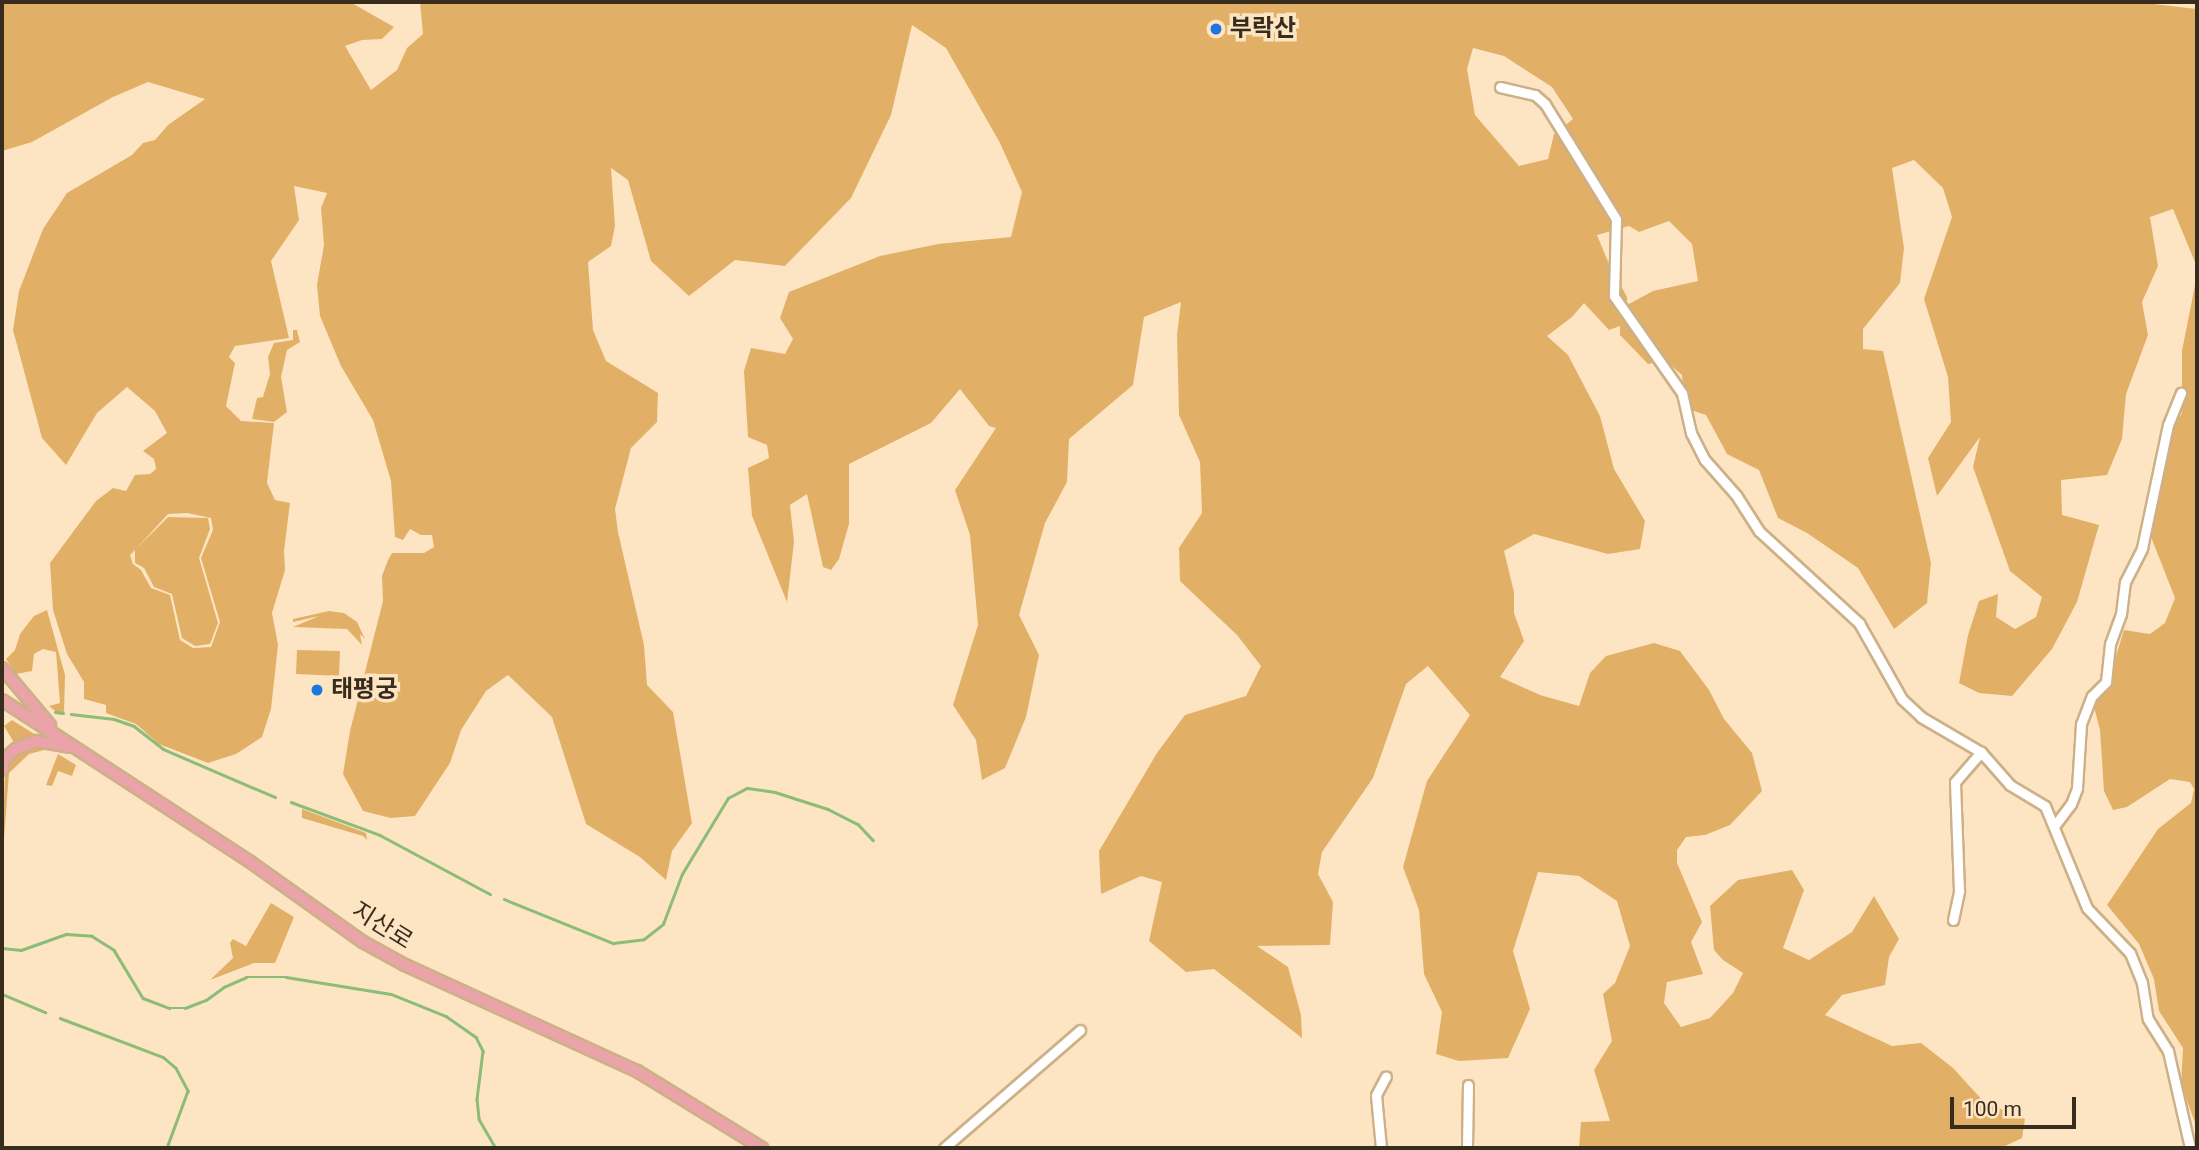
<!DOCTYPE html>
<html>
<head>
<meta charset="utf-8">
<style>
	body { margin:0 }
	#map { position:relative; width:2199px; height:1150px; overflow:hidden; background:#fde5c4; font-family:Roboto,"Noto Sans KR",sans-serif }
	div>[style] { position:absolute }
	.green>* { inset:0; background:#e1b066 }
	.stream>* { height:2.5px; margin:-1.25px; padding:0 1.25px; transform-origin:1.25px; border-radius:1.25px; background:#8cbc76 }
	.roads { filter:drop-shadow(2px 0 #cdb087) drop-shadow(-2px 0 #cdb087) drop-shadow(0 2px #cdb087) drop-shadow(0 -2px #cdb087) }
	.minor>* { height:9px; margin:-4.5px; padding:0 4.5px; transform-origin:4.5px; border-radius:4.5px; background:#fff }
	.major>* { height:10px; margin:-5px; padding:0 5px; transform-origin:5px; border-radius:5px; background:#eba3aa }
	.dots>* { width:19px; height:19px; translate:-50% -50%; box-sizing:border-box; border:4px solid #fde5c4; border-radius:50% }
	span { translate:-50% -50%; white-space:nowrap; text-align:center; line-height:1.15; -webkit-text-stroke:7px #fde5c4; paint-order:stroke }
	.poi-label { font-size:24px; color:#382d1c; font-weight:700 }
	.left { translate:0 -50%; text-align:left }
	.street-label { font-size:24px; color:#382d1c }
	.frame { position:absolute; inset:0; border:4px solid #382d1c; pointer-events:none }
	.scale { position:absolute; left:1950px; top:1097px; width:126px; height:32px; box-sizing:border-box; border:4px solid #382d1c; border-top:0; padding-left:9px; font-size:21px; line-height:24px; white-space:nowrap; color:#382d1c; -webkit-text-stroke:5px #fde5c4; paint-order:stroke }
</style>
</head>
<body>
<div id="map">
	<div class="green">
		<i style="clip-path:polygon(evenodd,2px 2px,350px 2px,394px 27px,382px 39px,362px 40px,345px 46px,371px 90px,397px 70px,407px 48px,423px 34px,420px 2px,2136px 2px,2197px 9px,2197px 267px,2173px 209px,2150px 217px,2158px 266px,2142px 302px,2148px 335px,2126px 394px,2122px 439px,2107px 475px,2061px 480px,2062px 515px,2099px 525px,2077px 602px,2052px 649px,2012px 696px,1979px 693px,1959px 683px,1968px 635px,1979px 601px,1998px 594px,1996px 617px,2015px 629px,2036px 617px,2042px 597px,2010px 571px,1973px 467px,1980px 437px,1937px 496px,1928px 458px,1951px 422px,1948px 377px,1924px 299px,1952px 217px,1943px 188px,1914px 160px,1892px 168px,1904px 248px,1900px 283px,1863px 329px,1863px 349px,1883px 351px,1931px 563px,1927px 603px,1894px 629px,1858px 568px,1807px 533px,1778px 518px,1759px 470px,1727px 454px,1706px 415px,1685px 408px,1682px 375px,1665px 360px,1648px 364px,1620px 335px,1620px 326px,1609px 330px,1584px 303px,1572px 317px,1547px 336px,1568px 355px,1600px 416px,1614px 469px,1645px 521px,1640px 549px,1608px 554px,1534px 534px,1504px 551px,1514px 592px,1514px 613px,1524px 641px,1500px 677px,1540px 695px,1579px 706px,1590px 673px,1606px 656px,1654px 643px,1680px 651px,1709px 690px,1724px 719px,1752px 753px,1762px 791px,1730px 825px,1705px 835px,1686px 837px,1677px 850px,1677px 863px,1702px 922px,1691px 942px,1703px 974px,1667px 982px,1664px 1003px,1681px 1027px,1710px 1018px,1733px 993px,1743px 973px,1723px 960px,1714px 950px,1710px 906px,1738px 880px,1792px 870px,1804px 890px,1783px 948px,1809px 960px,1852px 932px,1874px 896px,1899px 939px,1889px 957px,1885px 985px,1842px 995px,1825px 1015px,1892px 1046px,1921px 1043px,1953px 1068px,1984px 1102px,2025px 1119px,2022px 1138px,2001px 1148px,1579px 1148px,1581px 1122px,1610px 1121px,1594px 1070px,1612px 1041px,1603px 994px,1615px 983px,1630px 946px,1617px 901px,1579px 876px,1538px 872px,1513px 951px,1530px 1009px,1508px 1058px,1459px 1061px,1436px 1054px,1442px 1012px,1424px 974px,1419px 910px,1403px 867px,1427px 781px,1470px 715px,1428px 666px,1406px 684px,1373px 778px,1322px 852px,1318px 874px,1333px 902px,1330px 945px,1257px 946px,1288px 967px,1301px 1015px,1302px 1038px,1214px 969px,1186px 972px,1149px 941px,1162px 882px,1141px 876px,1101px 894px,1099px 851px,1157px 753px,1185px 715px,1246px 696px,1261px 666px,1237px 635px,1180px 581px,1179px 548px,1202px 513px,1200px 462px,1179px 415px,1177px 335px,1181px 302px,1144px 317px,1133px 385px,1069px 439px,1067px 482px,1045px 523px,1019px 615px,1039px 655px,1026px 717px,1005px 768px,982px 780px,976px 740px,953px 705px,978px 625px,970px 535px,955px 490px,996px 428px,989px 426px,960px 389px,931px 423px,849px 464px,849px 524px,839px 559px,831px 570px,823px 567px,807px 494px,790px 505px,794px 542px,787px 602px,752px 516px,748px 468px,769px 458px,767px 445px,748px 437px,744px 371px,751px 348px,785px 354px,793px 339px,780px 318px,789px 292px,880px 256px,938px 244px,1011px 237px,1022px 192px,1000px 143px,946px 48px,912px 25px,891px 115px,851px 198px,785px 266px,735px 260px,689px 296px,651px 261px,628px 180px,611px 168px,615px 226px,611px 246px,588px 262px,593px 330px,606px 361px,658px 393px,657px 422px,631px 448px,615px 509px,618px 532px,644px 645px,647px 685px,673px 712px,692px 823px,672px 851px,666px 880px,640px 857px,586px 824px,552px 717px,508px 675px,486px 691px,461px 730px,450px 763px,415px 816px,391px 818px,363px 811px,343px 774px,350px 731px,383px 601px,382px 576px,388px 560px,392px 553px,424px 553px,434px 547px,432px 535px,421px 535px,410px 529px,403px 540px,395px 537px,391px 481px,373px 420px,341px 366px,320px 316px,317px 285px,324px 245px,321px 208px,327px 193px,294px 186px,299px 220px,271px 261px,289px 338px,235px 346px,229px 357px,235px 363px,226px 406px,241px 421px,274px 423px,267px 483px,275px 500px,290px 503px,284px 551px,285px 570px,272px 613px,278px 645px,271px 709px,262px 737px,236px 754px,208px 763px,159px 744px,136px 724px,106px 713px,106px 705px,84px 699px,84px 682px,67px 654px,53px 610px,50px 563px,96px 501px,113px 488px,126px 491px,135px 475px,150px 474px,156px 469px,154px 459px,143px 451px,167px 433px,155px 411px,127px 387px,97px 413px,66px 465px,42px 438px,13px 330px,19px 291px,43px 229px,67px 193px,132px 155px,143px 143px,155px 140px,168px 125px,205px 99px,148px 82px,113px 97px,32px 142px,2px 151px,2px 2px,1473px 48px,1504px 56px,1552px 87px,1573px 119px,1554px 134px,1548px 159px,1519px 166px,1475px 115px,1467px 69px,1473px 48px,2px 2px,1669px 221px,1692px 244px,1698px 281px,1653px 291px,1627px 305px,1627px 297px,1609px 264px,1597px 235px,1629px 226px,1639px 232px,1669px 221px,2px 2px,187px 513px,211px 518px,213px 530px,201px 558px,220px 622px,211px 647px,193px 648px,180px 640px,170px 595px,151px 588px,141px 570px,133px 564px,130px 555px,135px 550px,135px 563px,144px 568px,154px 587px,172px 594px,182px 638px,195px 646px,210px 644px,218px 623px,199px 558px,210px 529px,208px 518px,168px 517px,136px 549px,168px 514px,187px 513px)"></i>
		<i style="clip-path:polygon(2197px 275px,2197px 1128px,2181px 1085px,2183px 1048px,2159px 1011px,2154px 979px,2139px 944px,2107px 905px,2158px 829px,2191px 803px,2194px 789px,2190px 782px,2170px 779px,2127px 807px,2113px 810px,2104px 791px,2100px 730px,2093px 703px,2108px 682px,2124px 630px,2150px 634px,2165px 623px,2175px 598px,2151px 537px,2151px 518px,2169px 435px,2182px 413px,2182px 351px)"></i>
		<i style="clip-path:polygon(293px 330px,297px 330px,300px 342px,287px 350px,281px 377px,287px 412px,274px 422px,252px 419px,257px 398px,263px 397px,270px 374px,268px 357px,274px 343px,293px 340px)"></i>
		<i style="clip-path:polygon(47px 610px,65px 675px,64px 713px,60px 715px,49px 706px,60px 703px,56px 652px,43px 649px,34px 654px,32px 671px,16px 674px,6px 659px,15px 650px,20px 634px,34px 616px)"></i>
		<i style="clip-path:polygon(329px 611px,344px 613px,357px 622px,365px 639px,360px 634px,362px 645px,347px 629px,293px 627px,319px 616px,293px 622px,293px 619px)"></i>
		<i style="clip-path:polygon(297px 650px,340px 651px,339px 676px,296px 674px)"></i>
		<i style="clip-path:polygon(12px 720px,39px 737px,16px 746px,4px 726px)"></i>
		<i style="clip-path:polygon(40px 746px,48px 749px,29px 754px,9px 773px,2px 865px,5px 770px,10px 760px,20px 753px)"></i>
		<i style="clip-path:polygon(58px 754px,76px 765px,72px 776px,58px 771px,52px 786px,46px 785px)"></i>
		<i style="clip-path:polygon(302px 809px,366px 833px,367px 840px,363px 836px,302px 818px)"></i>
		<i style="clip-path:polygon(271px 903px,294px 917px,275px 963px,254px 963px,210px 980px,233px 958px,230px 943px,233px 939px,246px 946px)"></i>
	</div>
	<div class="stream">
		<i style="left:55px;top:712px;width:8px;rotate:7deg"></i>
		<i style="left:71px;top:714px;width:43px;rotate:6.6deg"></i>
		<i style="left:114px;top:719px;width:21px;rotate:19deg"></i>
		<i style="left:134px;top:726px;width:37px;rotate:38deg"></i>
		<i style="left:163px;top:749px;width:122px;rotate:23.2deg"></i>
		<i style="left:291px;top:802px;width:95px;rotate:20.3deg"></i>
		<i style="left:380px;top:835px;width:125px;rotate:28.2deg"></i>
		<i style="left:504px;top:899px;width:118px;rotate:22deg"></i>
		<i style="left:613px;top:943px;width:31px;rotate:-7deg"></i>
		<i style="left:644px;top:939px;width:24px;rotate:-38deg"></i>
		<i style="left:663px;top:924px;width:53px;rotate:-69.2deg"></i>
		<i style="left:682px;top:874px;width:89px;rotate:-58.8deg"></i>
		<i style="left:728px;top:798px;width:21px;rotate:-28deg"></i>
		<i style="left:747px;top:788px;width:28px;rotate:8deg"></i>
		<i style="left:775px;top:792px;width:56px;rotate:17.8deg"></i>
		<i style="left:828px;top:809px;width:34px;rotate:27deg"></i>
		<i style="left:858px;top:824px;width:22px;rotate:47deg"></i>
		<i style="left:2px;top:948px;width:19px;rotate:6deg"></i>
		<i style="left:21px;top:950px;width:48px;rotate:-19.6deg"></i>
		<i style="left:66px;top:934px;width:26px;rotate:4deg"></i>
		<i style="left:92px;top:936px;width:26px;rotate:32deg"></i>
		<i style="left:114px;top:950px;width:56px;rotate:58.9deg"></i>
		<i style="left:143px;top:998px;width:28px;rotate:21deg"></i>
		<i style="left:169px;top:1008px;width:16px"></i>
		<i style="left:185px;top:1008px;width:22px;rotate:-21deg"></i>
		<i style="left:206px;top:1000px;width:22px;rotate:-36deg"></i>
		<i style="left:224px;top:987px;width:24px;rotate:-24deg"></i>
		<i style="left:246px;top:977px;width:40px"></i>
		<i style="left:286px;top:977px;width:106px;rotate:9.2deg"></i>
		<i style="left:391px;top:994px;width:59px;rotate:21.8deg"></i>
		<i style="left:446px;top:1016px;width:37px;rotate:35deg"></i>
		<i style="left:476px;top:1037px;width:16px;rotate:63deg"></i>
		<i style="left:483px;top:1051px;width:48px;rotate:97.1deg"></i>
		<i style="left:477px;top:1099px;width:20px;rotate:84deg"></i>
		<i style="left:479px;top:1119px;width:34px;rotate:60deg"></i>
		<i style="left:2px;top:994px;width:47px;rotate:22.7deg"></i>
		<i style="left:60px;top:1018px;width:110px;rotate:20.7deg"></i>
		<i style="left:163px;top:1057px;width:17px;rotate:40deg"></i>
		<i style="left:176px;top:1068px;width:26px;rotate:62deg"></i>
		<i style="left:188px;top:1091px;width:61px;rotate:110.2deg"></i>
	</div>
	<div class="roads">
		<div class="minor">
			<i style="left:1500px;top:87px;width:36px;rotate:13deg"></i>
			<i style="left:1535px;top:95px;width:13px;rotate:42deg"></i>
			<i style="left:1545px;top:104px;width:135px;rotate:58.3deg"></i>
			<i style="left:1616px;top:219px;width:77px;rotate:91.5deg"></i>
			<i style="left:1614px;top:296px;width:118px;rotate:55deg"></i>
			<i style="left:1682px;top:393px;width:41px;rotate:77.3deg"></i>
			<i style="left:1691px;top:433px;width:30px;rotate:63deg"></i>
			<i style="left:1705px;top:460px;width:47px;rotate:48.5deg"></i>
			<i style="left:1736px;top:495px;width:43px;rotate:57.4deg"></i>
			<i style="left:1759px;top:531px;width:136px;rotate:42.6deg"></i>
			<i style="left:1859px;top:623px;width:87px;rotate:60.5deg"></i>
			<i style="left:1902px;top:699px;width:26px;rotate:43deg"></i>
			<i style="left:1921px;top:717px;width:69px;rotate:30.3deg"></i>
			<i style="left:1981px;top:752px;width:44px;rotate:48.7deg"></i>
			<i style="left:2010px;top:785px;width:41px;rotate:31deg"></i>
			<i style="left:2045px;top:806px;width:110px;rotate:67.6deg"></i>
			<i style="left:2087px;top:908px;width:62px;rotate:46.3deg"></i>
			<i style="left:2130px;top:953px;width:32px;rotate:68deg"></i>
			<i style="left:2142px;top:983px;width:36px;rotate:81deg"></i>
			<i style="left:2148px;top:1019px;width:38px;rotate:58deg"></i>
			<i style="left:2168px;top:1051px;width:99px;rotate:77.2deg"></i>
			<i style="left:2055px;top:825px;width:26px;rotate:-53deg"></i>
			<i style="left:2071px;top:804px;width:17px;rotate:-69deg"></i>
			<i style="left:2077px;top:788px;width:64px;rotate:-86.4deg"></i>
			<i style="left:2081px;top:724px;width:30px;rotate:-69deg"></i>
			<i style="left:2092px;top:696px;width:20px;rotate:-45deg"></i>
			<i style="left:2106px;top:682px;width:38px;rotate:-84deg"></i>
			<i style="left:2110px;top:644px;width:32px;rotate:-70deg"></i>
			<i style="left:2121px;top:614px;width:32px;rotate:-83deg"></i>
			<i style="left:2125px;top:582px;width:38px;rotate:-63deg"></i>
			<i style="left:2142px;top:548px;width:126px;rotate:-78.1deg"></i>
			<i style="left:2168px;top:425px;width:35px;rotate:-68deg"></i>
			<i style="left:1953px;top:920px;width:30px;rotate:-78deg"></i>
			<i style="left:1959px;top:891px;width:109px;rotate:-92.1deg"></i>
			<i style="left:1955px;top:782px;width:40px;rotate:-49deg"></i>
			<i style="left:944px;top:1148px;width:180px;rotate:-40.9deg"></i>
			<i style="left:1381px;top:1148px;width:53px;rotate:-95.4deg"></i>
			<i style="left:1376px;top:1095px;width:21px;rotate:-62deg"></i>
			<i style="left:1467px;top:1148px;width:63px;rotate:-89.1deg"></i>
		</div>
		<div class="major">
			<i style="left:2px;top:668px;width:75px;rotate:49.9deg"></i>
			<i style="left:2px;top:700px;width:295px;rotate:33.1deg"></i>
			<i style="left:249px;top:861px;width:140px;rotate:35.4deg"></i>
			<i style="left:363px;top:942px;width:48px;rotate:28.7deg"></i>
			<i style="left:405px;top:965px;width:255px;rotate:24.6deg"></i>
			<i style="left:637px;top:1071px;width:147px;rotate:31.6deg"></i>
			<i style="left:2px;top:770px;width:11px;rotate:-80deg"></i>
			<i style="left:4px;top:759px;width:16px;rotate:-40deg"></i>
			<i style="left:16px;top:749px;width:22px;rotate:-22deg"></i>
			<i style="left:36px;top:741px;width:34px;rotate:10deg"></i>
		</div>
	</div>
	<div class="dots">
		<i style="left:1216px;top:29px;background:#1d76e0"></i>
		<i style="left:317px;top:690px;background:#1d76e0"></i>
	</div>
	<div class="poi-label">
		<span class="left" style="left:1230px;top:29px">부락산</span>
		<span class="left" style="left:331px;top:690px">태평궁</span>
	</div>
	<div class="street-label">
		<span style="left:382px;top:926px;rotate:32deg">지산로</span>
	</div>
	<div class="frame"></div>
	<div class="scale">100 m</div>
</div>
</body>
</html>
